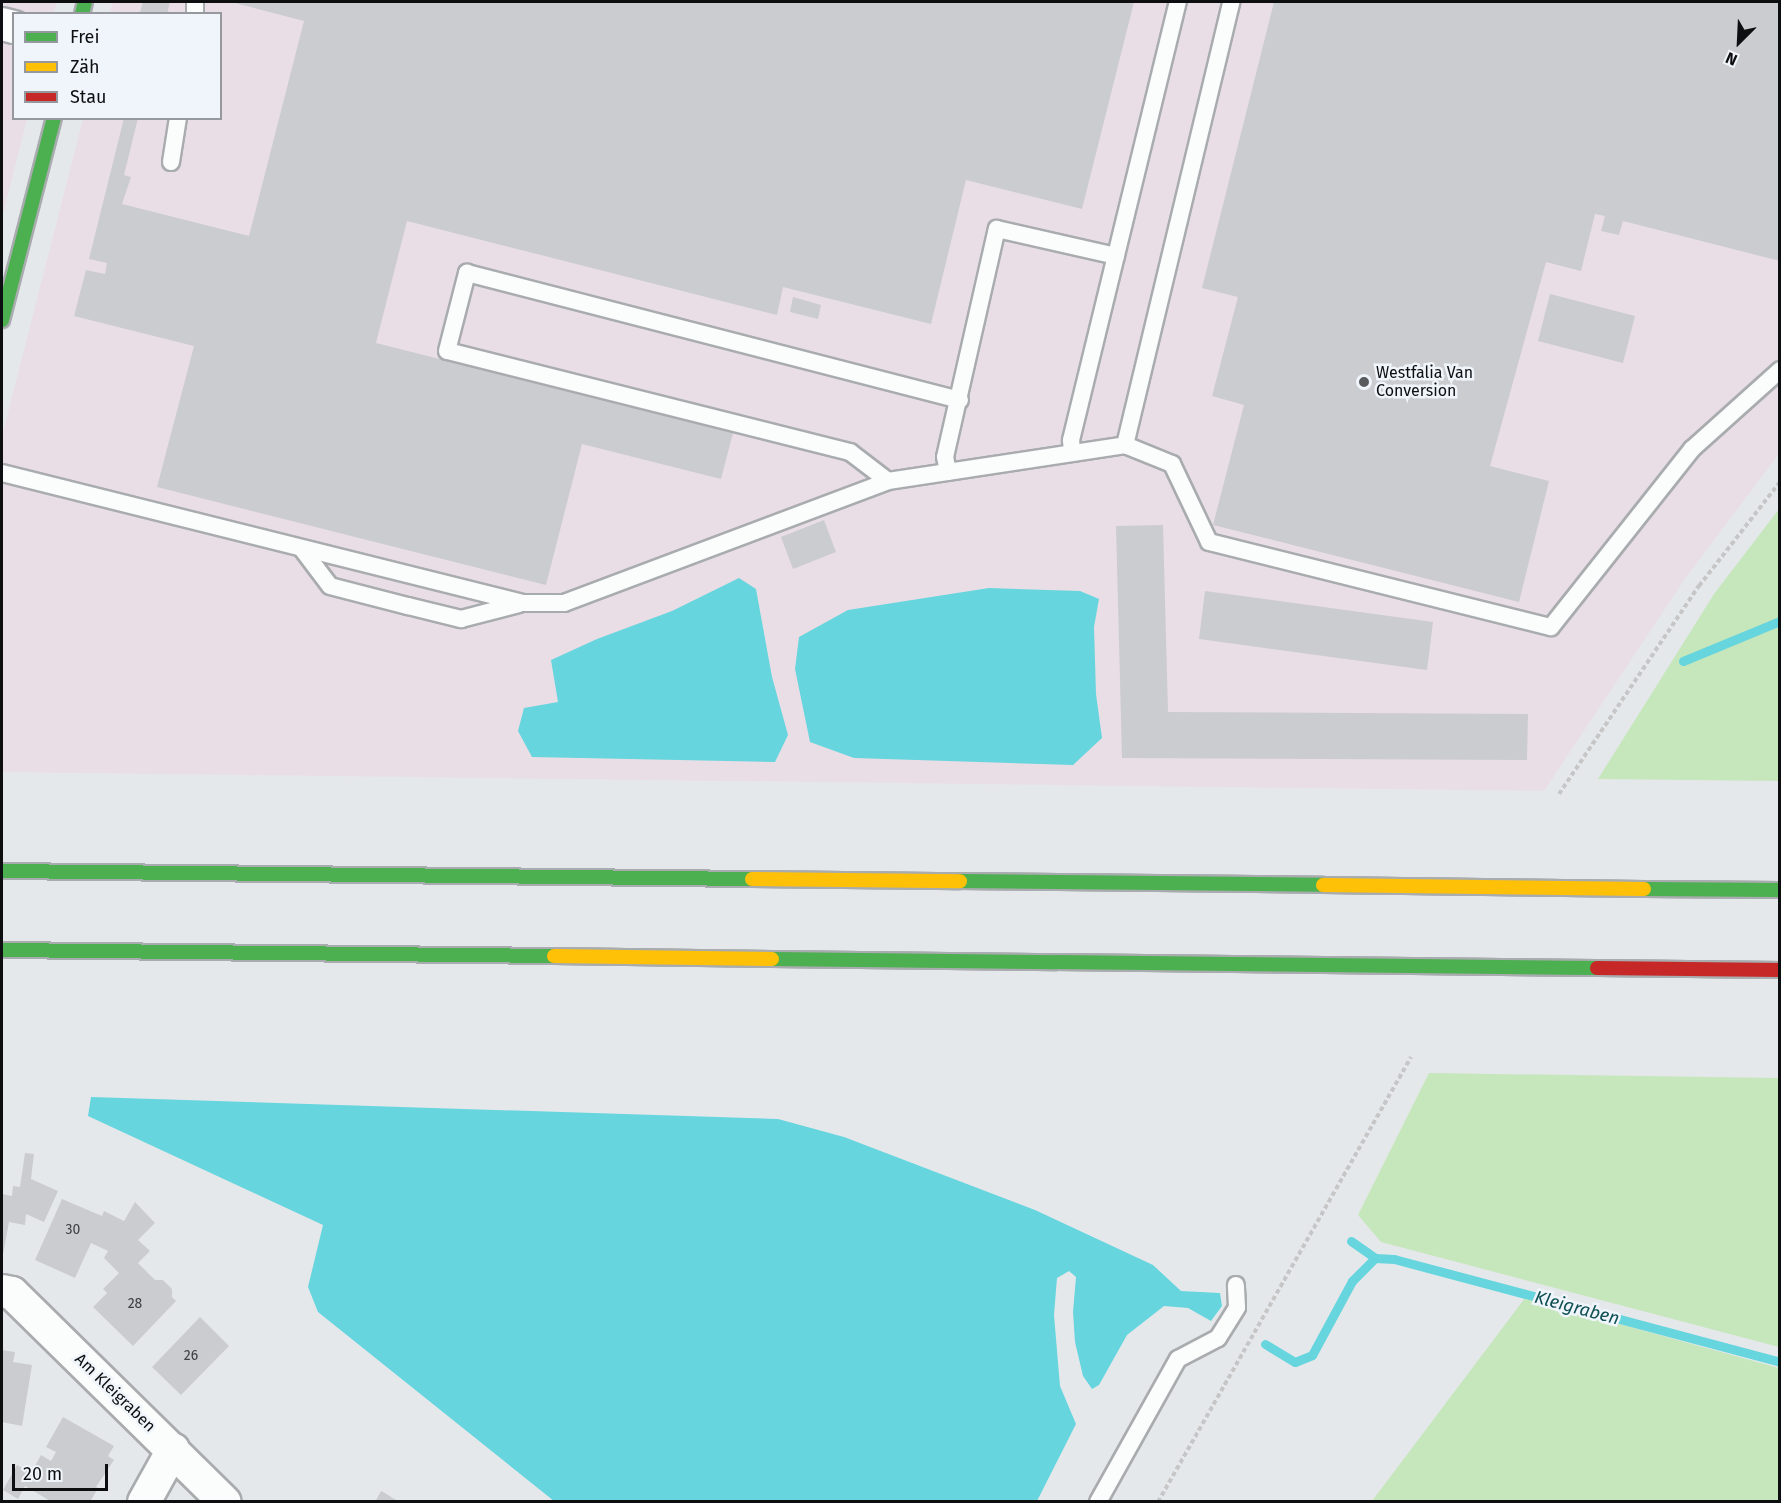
<!DOCTYPE html>
<html>
<head>
<meta charset="utf-8">
<style>
	body { margin:0 }
	#map { position:relative; width:1781px; height:1503px; overflow:hidden; background:#e5e8eb; font-family:"Fira Sans",sans-serif }
	div>[style] { position:absolute }
	.industrial>* { inset:0; background:#e9dee6 }
	.green>* { inset:0; background:#c6e6bc }
	.water>* { inset:0; background:#66d5de }
	.stream>* { height:9px; margin:-4.5px; padding:0 4.5px; transform-origin:4.5px; border-radius:4.5px; background:#66d5de }
	.building>* { inset:0; background:#cbcccf }
	.path>* { height:4px; margin-top:-2px; transform-origin:0; background:repeating-linear-gradient(90deg,#c6c6c7 0 4.5px,transparent 0 7.5px) }
	.roads { filter:drop-shadow(2px 0 #a9acae) drop-shadow(-2px 0 #a9acae) drop-shadow(0 2px #a9acae) drop-shadow(0 -2px #a9acae) }
	.lane>* { height:16px; margin:-8px; padding:0 8px; transform-origin:8px; border-radius:8px; background:#fbfcfc }
	.street>* { height:32px; margin:-16px; padding:0 16px; transform-origin:16px; border-radius:16px; background:#fbfcfc }
	.fast>* { height:14px; margin:-7px; padding:0 7px; transform-origin:7px; border-radius:7px; background:#4caf50 }
	.slow>* { height:14px; margin:-7px; padding:0 7px; transform-origin:7px; border-radius:7px; background:#ffc107 }
	.jam>* { height:14px; margin:-7px; padding:0 7px; transform-origin:7px; border-radius:7px; background:#c62828 }
	.dots>* { width:16px; height:16px; translate:-50% -50%; box-sizing:border-box; border:3px solid #f0f5fb; border-radius:50% }
	span { translate:-50% -50%; white-space:nowrap; text-align:center; line-height:1.15; -webkit-text-stroke:5px #f0f5fb; paint-order:stroke }
	.number-label { font-size:14px; color:#3c3e40 }
	.number-label span { -webkit-text-stroke-width:0 }
	.poi-label { font-size:16px; color:#0c0e10 }
	.left { translate:0 -50%; text-align:left }
	.street-label { font-size:16px; color:#0c0e10 }
	.water-label { font-size:18px; color:#0f5054; font-style:italic }
	.frame { position:absolute; inset:0; border:3px solid #0c0e10; pointer-events:none }
	.legend { position:absolute; left:12px; top:12px; width:210px; height:108px; box-sizing:border-box; background:#f0f5fb; border:2px solid #95999d; margin:0; padding:8px 10px; list-style:none; font-size:18px; color:#0c0e10 }
	.legend li { display:flex; align-items:center; gap:12px; height:30px }
	.legend b { width:30px; border:2px solid #95999d }
	.north { position:absolute; left:1709px; top:12px; width:60px; height:60px; -webkit-text-stroke:4px #f0f5fb; paint-order:stroke; rotate:204deg; font-size:16px; font-weight:700; line-height:24px; text-align:center; color:#0c0e10 }
	.north::after { content:''; display:block; margin:auto; width:21px; height:27px; background:#0c0e10; clip-path:polygon(50% 0,100% 100%,50% 72%,0 100%) }
	.scale { position:absolute; left:12px; top:1464px; width:96px; height:27px; box-sizing:border-box; border:3px solid #0c0e10; border-top:0; padding-left:8px; font-size:18px; line-height:21px; white-space:nowrap; color:#0c0e10; -webkit-text-stroke:4px #f0f5fb; paint-order:stroke }
</style>
</head>
<body>
<div id="map">
	<div class="industrial">
		<i style="clip-path:polygon(2px 2px,57px 2px,54px 13px,14px 14px,14px 118px,27px 119px,2px 218px)"></i>
		<i style="clip-path:polygon(113px 2px,1779px 2px,1779px 454px,1687px 576px,1544px 791px,2px 772px,2px 436px,83px 119px,220px 118px,220px 14px,110px 13px)"></i>
	</div>
	<div class="green">
		<i style="clip-path:polygon(1779px 509px,1779px 781px,1598px 779px,1714px 594px)"></i>
		<i style="clip-path:polygon(1429px 1073px,1779px 1078px,1779px 1347px,1381px 1242px,1358px 1215px)"></i>
		<i style="clip-path:polygon(1525px 1298px,1779px 1368px,1779px 1501px,1372px 1501px)"></i>
	</div>
	<div class="water">
		<i style="clip-path:polygon(739px 578px,756px 589px,772px 677px,788px 735px,775px 762px,532px 757px,518px 731px,524px 708px,558px 702px,551px 660px,597px 639px,672px 611px)"></i>
		<i style="clip-path:polygon(989px 588px,1080px 591px,1099px 599px,1094px 627px,1096px 694px,1102px 738px,1073px 765px,854px 758px,810px 742px,795px 669px,799px 637px,848px 610px)"></i>
		<i style="clip-path:polygon(91px 1097px,778px 1119px,844px 1137px,1035px 1210px,1153px 1265px,1181px 1291px,1220px 1293px,1222px 1306px,1211px 1321px,1188px 1308px,1164px 1306px,1127px 1335px,1099px 1385px,1092px 1389px,1083px 1376px,1075px 1342px,1073px 1312px,1076px 1277px,1069px 1271px,1057px 1278px,1054px 1315px,1060px 1386px,1076px 1424px,1037px 1501px,554px 1501px,318px 1312px,308px 1287px,323px 1225px,88px 1116px)"></i>
	</div>
	<div class="stream">
		<i style="left:1683px;top:661px;width:105px;rotate:-22.4deg"></i>
		<i style="left:1351px;top:1241px;width:29px;rotate:35deg"></i>
		<i style="left:1265px;top:1344px;width:35px;rotate:31deg"></i>
		<i style="left:1295px;top:1362px;width:18px;rotate:-22deg"></i>
		<i style="left:1312px;top:1355px;width:84px;rotate:-61.6deg"></i>
		<i style="left:1352px;top:1281px;width:33px;rotate:-45deg"></i>
		<i style="left:1375px;top:1258px;width:19px;rotate:3deg"></i>
		<i style="left:1394px;top:1259px;width:400px;rotate:14.9deg"></i>
	</div>
	<div class="building">
		<i style="clip-path:polygon(143px 2px,170px 2px,167px 14px,140px 12px)"></i>
		<i style="clip-path:polygon(231px 2px,1134px 2px,1082px 209px,966px 180px,931px 324px,783px 287px,777px 315px,407px 221px,376px 343px,733px 433px,721px 479px,582px 444px,546px 585px,157px 487px,194px 346px,74px 316px,86px 270px,105px 274px,107px 263px,89px 259px,124px 118px,138px 118px,124px 175px,131px 177px,122px 204px,249px 236px,304px 21px)"></i>
		<i style="clip-path:polygon(1274px 2px,1780px 2px,1780px 261px,1623px 221px,1619px 235px,1601px 231px,1605px 216px,1595px 214px,1581px 271px,1546px 262px,1490px 466px,1549px 481px,1519px 602px,1213px 525px,1244px 405px,1212px 396px,1238px 297px,1202px 288px)"></i>
		<i style="clip-path:polygon(1550px 294px,1635px 316px,1623px 363px,1538px 341px)"></i>
		<i style="clip-path:polygon(793px 297px,821px 305px,818px 319px,790px 312px)"></i>
		<i style="clip-path:polygon(824px 520px,836px 552px,793px 569px,781px 537px)"></i>
		<i style="clip-path:polygon(1163px 525px,1168px 712px,1528px 714px,1527px 760px,1122px 758px,1116px 526px)"></i>
		<i style="clip-path:polygon(1205px 591px,1433px 622px,1427px 670px,1199px 639px)"></i>
		<i style="clip-path:polygon(25px 1153px,34px 1154px,31px 1179px,58px 1191px,44px 1222px,26px 1214px,25px 1225px,9px 1222px,2px 1260px,2px 1194px,12px 1196px,13px 1186px,20px 1187px)"></i>
		<i style="clip-path:polygon(62px 1199px,102px 1216px,104px 1211px,124px 1221px,135px 1202px,155px 1223px,138px 1240px,150px 1251px,138px 1263px,155px 1280px,163px 1280px,172px 1289px,172px 1297px,176px 1301px,133px 1346px,93px 1307px,107px 1293px,103px 1289px,119px 1273px,104px 1258px,108px 1251px,91px 1243px,75px 1278px,35px 1260px)"></i>
		<i style="clip-path:polygon(200px 1317px,229px 1346px,181px 1395px,152px 1367px)"></i>
		<i style="clip-path:polygon(2px 1350px,15px 1352px,13px 1362px,32px 1365px,22px 1426px,2px 1422px)"></i>
		<i style="clip-path:polygon(63px 1417px,114px 1446px,108px 1456px,114px 1460px,96px 1487px,98px 1488px,90px 1502px,52px 1502px,25px 1486px,18px 1499px,3px 1490px,17px 1465px,31px 1473px,41px 1455px,51px 1461px,56px 1452px,46px 1447px)"></i>
		<i style="clip-path:polygon(381px 1491px,385px 1493px,399px 1502px,375px 1502px)"></i>
	</div>
	<div class="path">
		<i style="left:1559px;top:794px;width:251px;rotate:-56.1deg"></i>
		<i style="left:1699px;top:586px;width:132px;rotate:-52.1deg"></i>
		<i style="left:1158px;top:1502px;width:512px;rotate:-60.38deg"></i>
	</div>
	<div class="roads">
		<div class="lane">
			<i style="left:195px;top:14px;width:12px;rotate:-90deg"></i>
			<i style="left:171px;top:162px;width:45px;rotate:-81deg"></i>
			<i style="left:1125px;top:445px;width:51px;rotate:22deg"></i>
			<i style="left:1172px;top:464px;width:86px;rotate:64.6deg"></i>
			<i style="left:1209px;top:542px;width:352px;rotate:14deg"></i>
			<i style="left:1551px;top:627px;width:227px;rotate:-51.6deg"></i>
			<i style="left:1692px;top:449px;width:118px;rotate:-41.9deg"></i>
			<i style="left:1072px;top:453px;width:13px;rotate:-94deg"></i>
			<i style="left:1071px;top:440px;width:451px;rotate:-76.3deg"></i>
			<i style="left:948px;top:472px;width:15px;rotate:-101deg"></i>
			<i style="left:945px;top:457px;width:234px;rotate:-77.2deg"></i>
			<i style="left:997px;top:229px;width:122px;rotate:12.8deg"></i>
			<i style="left:2px;top:473px;width:537px;rotate:14.01deg"></i>
			<i style="left:523px;top:603px;width:41px"></i>
			<i style="left:564px;top:603px;width:346px;rotate:-20.6deg"></i>
			<i style="left:888px;top:481px;width:240px;rotate:-8.6deg"></i>
			<i style="left:1125px;top:445px;width:456px;rotate:-76.5deg"></i>
			<i style="left:888px;top:481px;width:48px;rotate:-142.7deg"></i>
			<i style="left:850px;top:452px;width:415px;rotate:-165.9deg"></i>
			<i style="left:447px;top:351px;width:81px;rotate:-75.6deg"></i>
			<i style="left:467px;top:273px;width:509px;rotate:14.45deg"></i>
			<i style="left:302px;top:549px;width:46px;rotate:52.9deg"></i>
			<i style="left:330px;top:586px;width:81px;rotate:14.4deg"></i>
			<i style="left:408px;top:606px;width:55px;rotate:13.8deg"></i>
			<i style="left:461px;top:619px;width:60px;rotate:-14.5deg"></i>
			<i style="left:1098px;top:1502px;width:164px;rotate:-60.8deg"></i>
			<i style="left:1178px;top:1359px;width:45px;rotate:-27.7deg"></i>
			<i style="left:1218px;top:1338px;width:36px;rotate:-58deg"></i>
			<i style="left:1237px;top:1307px;width:22px;rotate:-93deg"></i>
		</div>
		<div class="street">
			<i style="left:2px;top:24px;width:12px;rotate:14deg"></i>
			<i style="left:2px;top:1291px;width:10px;rotate:11deg"></i>
			<i style="left:12px;top:1293px;width:298px;rotate:44.5deg"></i>
			<i style="left:144px;top:1502px;width:60px;rotate:-60.9deg"></i>
		</div>
		<div class="fast">
			<i style="left:82px;top:14px;width:12px;rotate:-76deg"></i>
			<i style="left:2px;top:320px;width:209px;rotate:-75.6deg"></i>
			<i style="left:2px;top:871px;width:750px;rotate:0.61deg"></i>
			<i style="left:960px;top:881px;width:363px;rotate:0.6deg"></i>
			<i style="left:1644px;top:889px;width:136px;rotate:0.4deg"></i>
			<i style="left:2px;top:950px;width:552px;rotate:0.62deg"></i>
			<i style="left:772px;top:959px;width:825px;rotate:0.63deg"></i>
		</div>
		<div class="slow">
			<i style="left:752px;top:879px;width:208px;rotate:0.6deg"></i>
			<i style="left:1323px;top:885px;width:321px;rotate:0.7deg"></i>
			<i style="left:554px;top:956px;width:218px;rotate:0.8deg"></i>
		</div>
		<div class="jam">
			<i style="left:1597px;top:968px;width:183px;rotate:0.6deg"></i>
		</div>
	</div>
	<div class="dots">
		<i style="left:1364px;top:382px;background:#585a5d"></i>
	</div>
	<div class="number-label">
		<span style="left:73px;top:1230px">30</span>
		<span style="left:135px;top:1304px">28</span>
		<span style="left:191px;top:1356px">26</span>
	</div>
	<div class="poi-label">
		<span class="left" style="left:1376px;top:382px">Westfalia Van<br>Conversion</span>
	</div>
	<div class="street-label">
		<span style="left:115px;top:1393px;rotate:44deg">Am Kleigraben</span>
	</div>
	<div class="water-label">
		<span style="left:1577px;top:1308px;rotate:15deg">Kleigraben</span>
	</div>
	<div class="frame"></div>
	<ul class="legend">
	<li><b style="height:8px;background:#4caf50"></b>Frei</li>
	<li><b style="height:8px;background:#ffc107"></b>Zäh</li>
	<li><b style="height:8px;background:#c62828"></b>Stau</li>
	</ul>
	<div class="north">N</div>
	<div class="scale">20 m</div>
</div>
</body>
</html>
